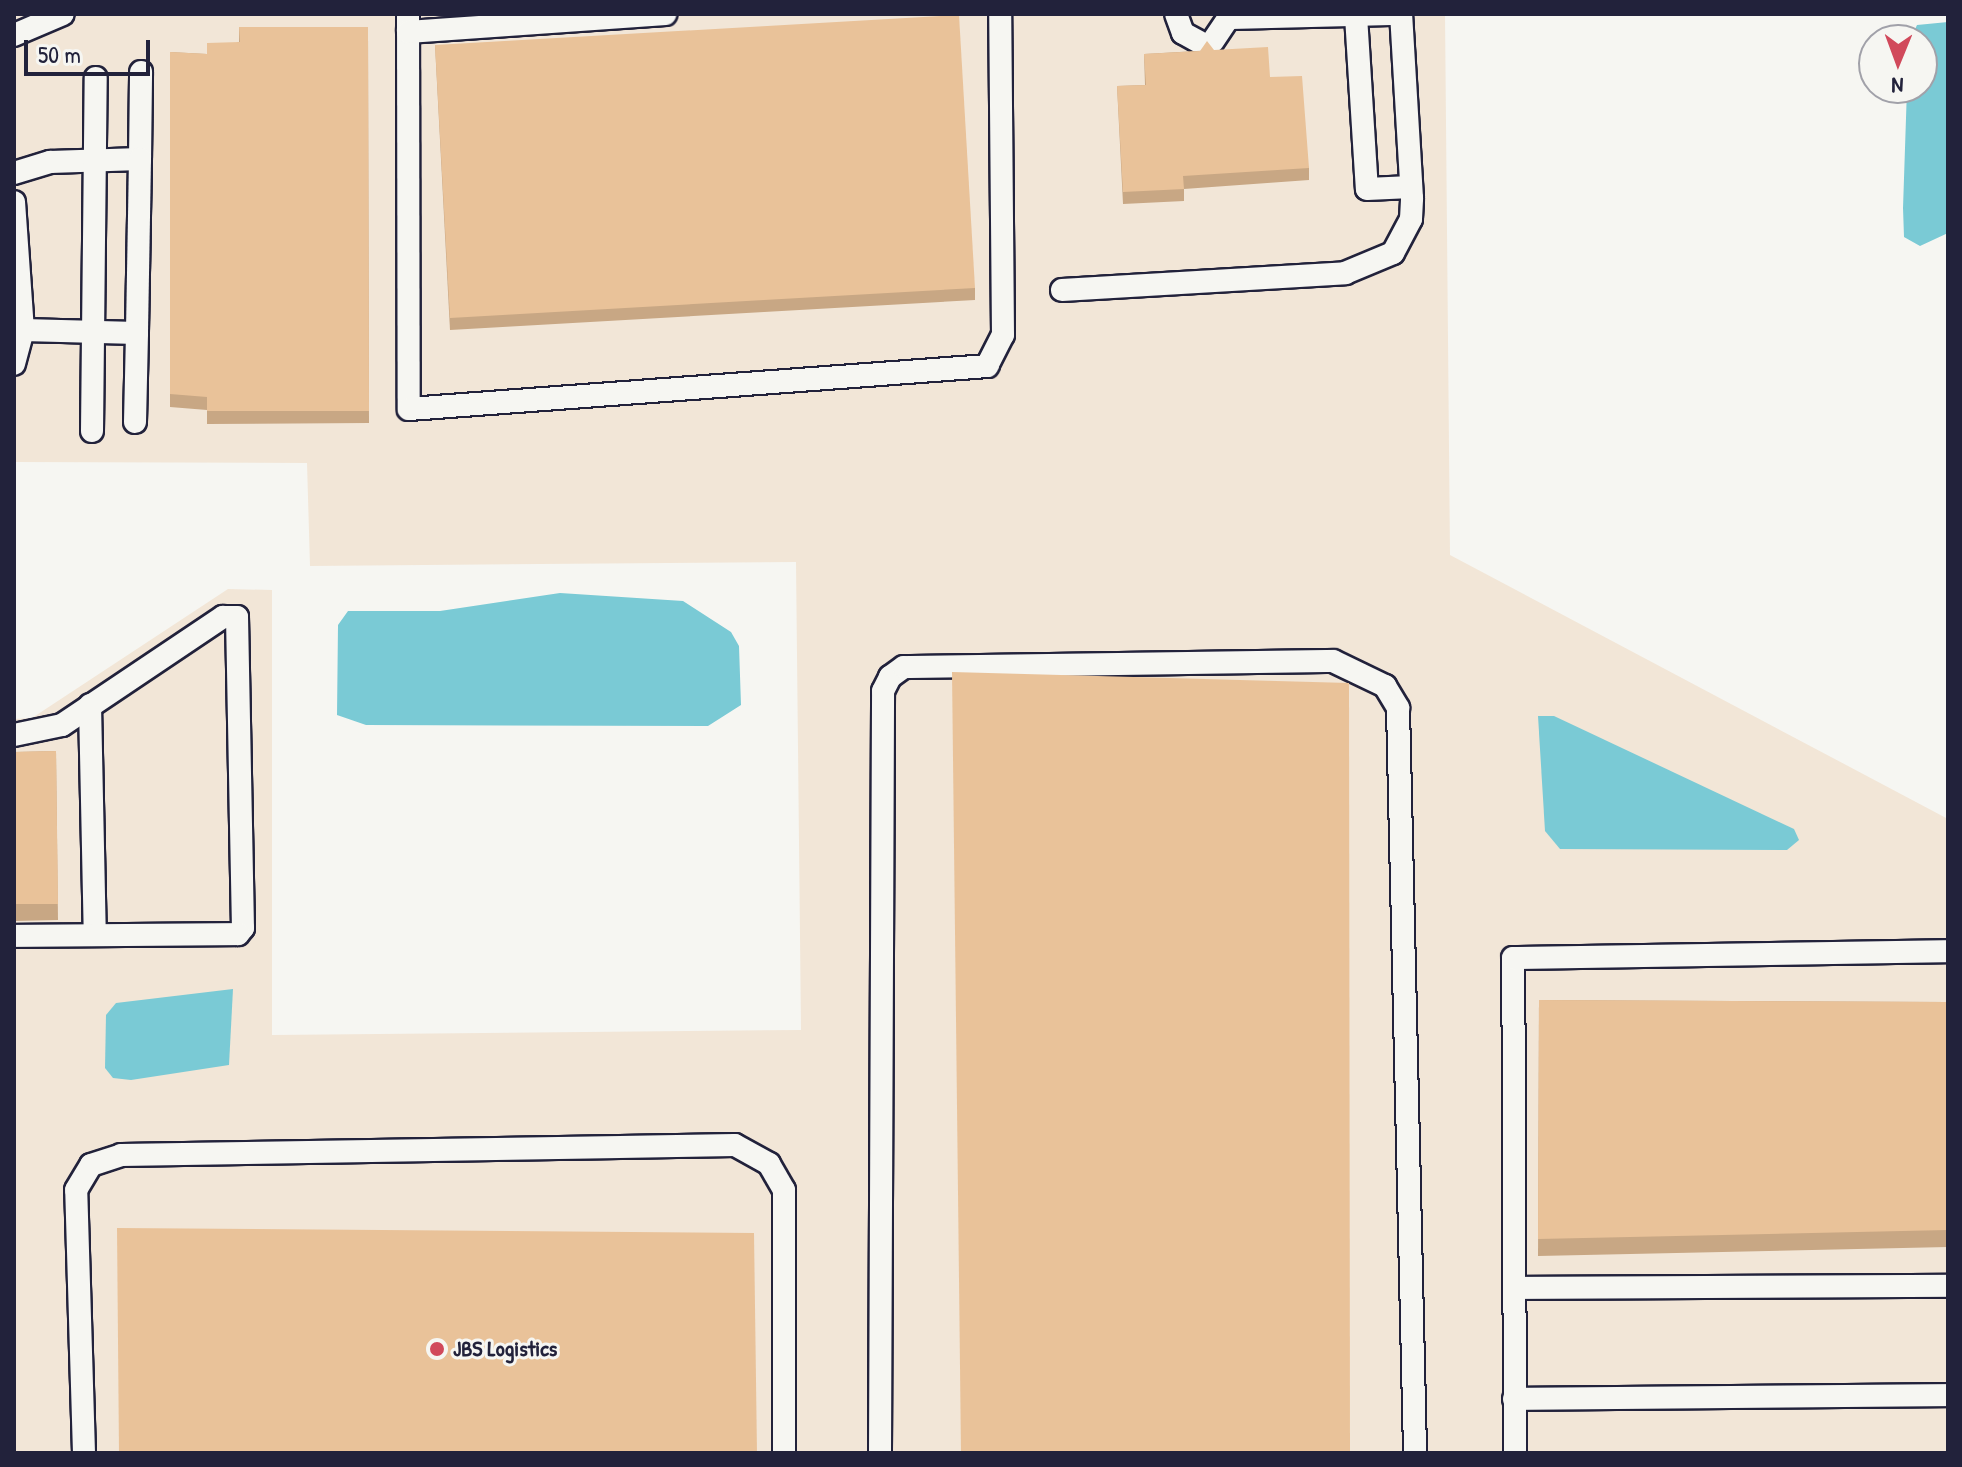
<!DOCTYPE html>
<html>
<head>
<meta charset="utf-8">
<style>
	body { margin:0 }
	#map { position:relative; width:1962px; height:1467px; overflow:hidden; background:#f6f6f2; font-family:"Patrick Hand",sans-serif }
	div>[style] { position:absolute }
	.built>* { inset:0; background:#f2e6d7 }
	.water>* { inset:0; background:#7acad5 }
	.roads { filter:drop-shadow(2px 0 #22223b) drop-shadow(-2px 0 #22223b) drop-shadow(0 2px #22223b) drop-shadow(0 -2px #22223b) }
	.minor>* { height:22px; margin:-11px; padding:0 11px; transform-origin:11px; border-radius:11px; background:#f6f6f2 }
	.wall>* { inset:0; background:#c8a784 }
	.building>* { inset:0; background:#e9c299 }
	.dots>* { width:22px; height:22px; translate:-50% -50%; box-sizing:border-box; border:4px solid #f6f6f2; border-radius:50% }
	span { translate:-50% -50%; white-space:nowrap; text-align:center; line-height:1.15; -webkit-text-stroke:6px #f6f6f2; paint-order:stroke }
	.poi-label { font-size:22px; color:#22223b; font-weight:700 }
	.left { translate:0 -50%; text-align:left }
	.frame { position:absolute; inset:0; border:16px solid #22223b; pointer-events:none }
	.north { position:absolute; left:1858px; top:24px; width:80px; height:80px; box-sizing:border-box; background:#f6f6f2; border:2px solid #a1a1a9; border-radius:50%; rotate:181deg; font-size:22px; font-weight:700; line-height:32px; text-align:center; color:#22223b }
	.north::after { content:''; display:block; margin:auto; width:28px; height:36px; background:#d1495b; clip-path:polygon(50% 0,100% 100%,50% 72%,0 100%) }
	.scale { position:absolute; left:24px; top:40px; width:126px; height:36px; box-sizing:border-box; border:4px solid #22223b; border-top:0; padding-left:10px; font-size:24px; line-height:28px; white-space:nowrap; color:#22223b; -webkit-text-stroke:6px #f6f6f2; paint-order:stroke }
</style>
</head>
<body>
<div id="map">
	<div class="built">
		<i style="clip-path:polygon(14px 14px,1445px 14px,1450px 555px,1948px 819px,1948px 1453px,14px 1453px,14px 719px,32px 718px,228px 589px,272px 590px,272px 1035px,801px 1030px,796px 562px,310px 566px,307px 463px,14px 462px)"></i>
	</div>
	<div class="water">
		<i style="clip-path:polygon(1948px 22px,1948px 233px,1920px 246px,1904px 237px,1903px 208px,1907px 88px,1922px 88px,1922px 40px,1910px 40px,1917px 25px)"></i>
		<i style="clip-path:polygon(560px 593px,683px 601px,731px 632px,739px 646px,741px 705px,708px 726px,366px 725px,337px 715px,338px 625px,348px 611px,440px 611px)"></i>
		<i style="clip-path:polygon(1538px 716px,1554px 716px,1794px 829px,1799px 840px,1787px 850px,1560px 849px,1545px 831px)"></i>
		<i style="clip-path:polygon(233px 989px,229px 1065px,131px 1080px,113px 1078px,105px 1068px,106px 1015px,116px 1003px)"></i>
	</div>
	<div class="roads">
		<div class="minor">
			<i style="left:408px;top:14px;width:395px;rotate:89.9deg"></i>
			<i style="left:409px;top:409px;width:580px;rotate:-4.25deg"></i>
			<i style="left:987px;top:366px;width:35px;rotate:-63deg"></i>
			<i style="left:1003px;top:335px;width:321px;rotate:-90.5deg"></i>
			<i style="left:1176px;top:14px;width:20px;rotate:70deg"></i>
			<i style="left:1183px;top:33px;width:18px;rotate:29deg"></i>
			<i style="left:1356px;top:16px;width:173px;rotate:86.4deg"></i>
			<i style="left:1367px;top:189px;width:44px;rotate:-2.6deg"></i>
			<i style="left:1231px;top:18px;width:160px;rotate:-1.4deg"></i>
			<i style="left:408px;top:32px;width:258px;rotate:-4deg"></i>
			<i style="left:14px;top:35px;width:53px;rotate:-23.2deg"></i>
			<i style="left:1213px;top:41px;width:32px;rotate:-56deg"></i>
			<i style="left:140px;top:159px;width:87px;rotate:-89.3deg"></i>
			<i style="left:14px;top:173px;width:38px;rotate:-17deg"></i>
			<i style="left:50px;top:162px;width:90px;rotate:-1.9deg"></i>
			<i style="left:140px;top:159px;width:174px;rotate:91deg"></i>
			<i style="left:137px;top:333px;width:114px;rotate:-178.5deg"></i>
			<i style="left:14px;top:202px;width:128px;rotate:86deg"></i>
			<i style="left:23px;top:330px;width:35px;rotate:105deg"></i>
			<i style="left:1062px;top:290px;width:284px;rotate:-3.4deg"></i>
			<i style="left:1345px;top:273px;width:52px;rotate:-22.6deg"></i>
			<i style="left:1393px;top:253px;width:38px;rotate:-62deg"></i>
			<i style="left:1411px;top:219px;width:21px;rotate:-87deg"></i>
			<i style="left:1412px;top:198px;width:184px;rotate:-93.4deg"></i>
			<i style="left:135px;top:422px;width:89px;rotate:-88.7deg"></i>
			<i style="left:92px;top:431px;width:353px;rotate:-89.4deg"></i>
			<i style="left:90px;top:705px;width:230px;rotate:88.8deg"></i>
			<i style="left:14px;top:735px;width:49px;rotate:-11.8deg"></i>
			<i style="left:62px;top:725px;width:194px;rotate:-33.9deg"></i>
			<i style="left:223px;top:617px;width:14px"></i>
			<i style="left:237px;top:617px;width:311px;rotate:88.9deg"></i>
			<i style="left:243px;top:928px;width:8px;rotate:130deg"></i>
			<i style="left:238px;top:934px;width:224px;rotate:179.5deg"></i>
			<i style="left:1514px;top:1288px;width:434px;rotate:-0.3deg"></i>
			<i style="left:1514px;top:1399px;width:434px;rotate:-0.5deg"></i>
			<i style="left:84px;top:1453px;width:263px;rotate:-91.7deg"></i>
			<i style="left:76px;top:1190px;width:29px;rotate:-59deg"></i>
			<i style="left:91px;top:1165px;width:32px;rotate:-18deg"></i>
			<i style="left:121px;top:1155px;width:614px;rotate:-0.93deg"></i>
			<i style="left:735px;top:1145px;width:39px;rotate:29deg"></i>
			<i style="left:769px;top:1164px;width:30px;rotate:60deg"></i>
			<i style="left:784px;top:1190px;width:263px;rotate:90deg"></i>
			<i style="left:880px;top:1453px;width:762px;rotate:-89.77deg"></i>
			<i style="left:883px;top:691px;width:16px;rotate:-63deg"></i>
			<i style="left:890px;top:677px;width:17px;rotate:-36deg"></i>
			<i style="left:904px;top:667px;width:429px;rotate:-0.8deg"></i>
			<i style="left:1333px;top:661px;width:58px;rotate:25.7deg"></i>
			<i style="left:1385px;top:686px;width:26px;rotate:59deg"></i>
			<i style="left:1398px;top:708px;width:745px;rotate:88.69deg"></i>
			<i style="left:1515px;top:1453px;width:495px;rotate:-90.2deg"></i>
			<i style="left:1513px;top:958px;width:435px;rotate:-0.9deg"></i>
		</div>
	</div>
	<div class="wall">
		<i style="clip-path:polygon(239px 27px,368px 27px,369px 423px,207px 424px,207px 410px,170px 407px,170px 52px,207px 54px,239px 42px)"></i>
		<i style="clip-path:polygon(435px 45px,975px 288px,975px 300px,450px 330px)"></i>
		<i style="clip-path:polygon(1214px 50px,1270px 77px,1309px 168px,1309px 180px,1184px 189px,1184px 201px,1123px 204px,1117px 86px,1145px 85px,1144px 54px)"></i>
		<i style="clip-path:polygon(56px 751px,58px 920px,14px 921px,14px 752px)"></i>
		<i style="clip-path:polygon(1539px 1000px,1948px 1002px,1948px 1247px,1538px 1256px)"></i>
	</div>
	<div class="building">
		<i style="clip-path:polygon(959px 15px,975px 288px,450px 318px,435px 45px)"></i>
		<i style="clip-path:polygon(239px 27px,368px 27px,369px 411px,207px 411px,207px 397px,170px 394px,170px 52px,207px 54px,207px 43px,240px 42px)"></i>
		<i style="clip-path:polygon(1207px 41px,1214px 50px,1268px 47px,1270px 77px,1302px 76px,1309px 168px,1183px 176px,1184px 189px,1123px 192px,1117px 86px,1146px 85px,1144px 54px,1200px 51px)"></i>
		<i style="clip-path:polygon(952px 672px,1349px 683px,1350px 1453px,961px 1453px)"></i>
		<i style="clip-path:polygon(56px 751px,58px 904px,14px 904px,14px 752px)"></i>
		<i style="clip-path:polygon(1539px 1000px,1948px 1002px,1948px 1230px,1538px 1239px)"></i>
		<i style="clip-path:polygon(117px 1228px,754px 1233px,757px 1453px,119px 1453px)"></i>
	</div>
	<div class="dots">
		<i style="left:437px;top:1349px;background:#d1495b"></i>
	</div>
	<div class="poi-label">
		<span class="left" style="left:453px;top:1349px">JBS Logistics</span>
	</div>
	<div class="frame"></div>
	<div class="north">N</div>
	<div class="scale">50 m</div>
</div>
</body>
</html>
